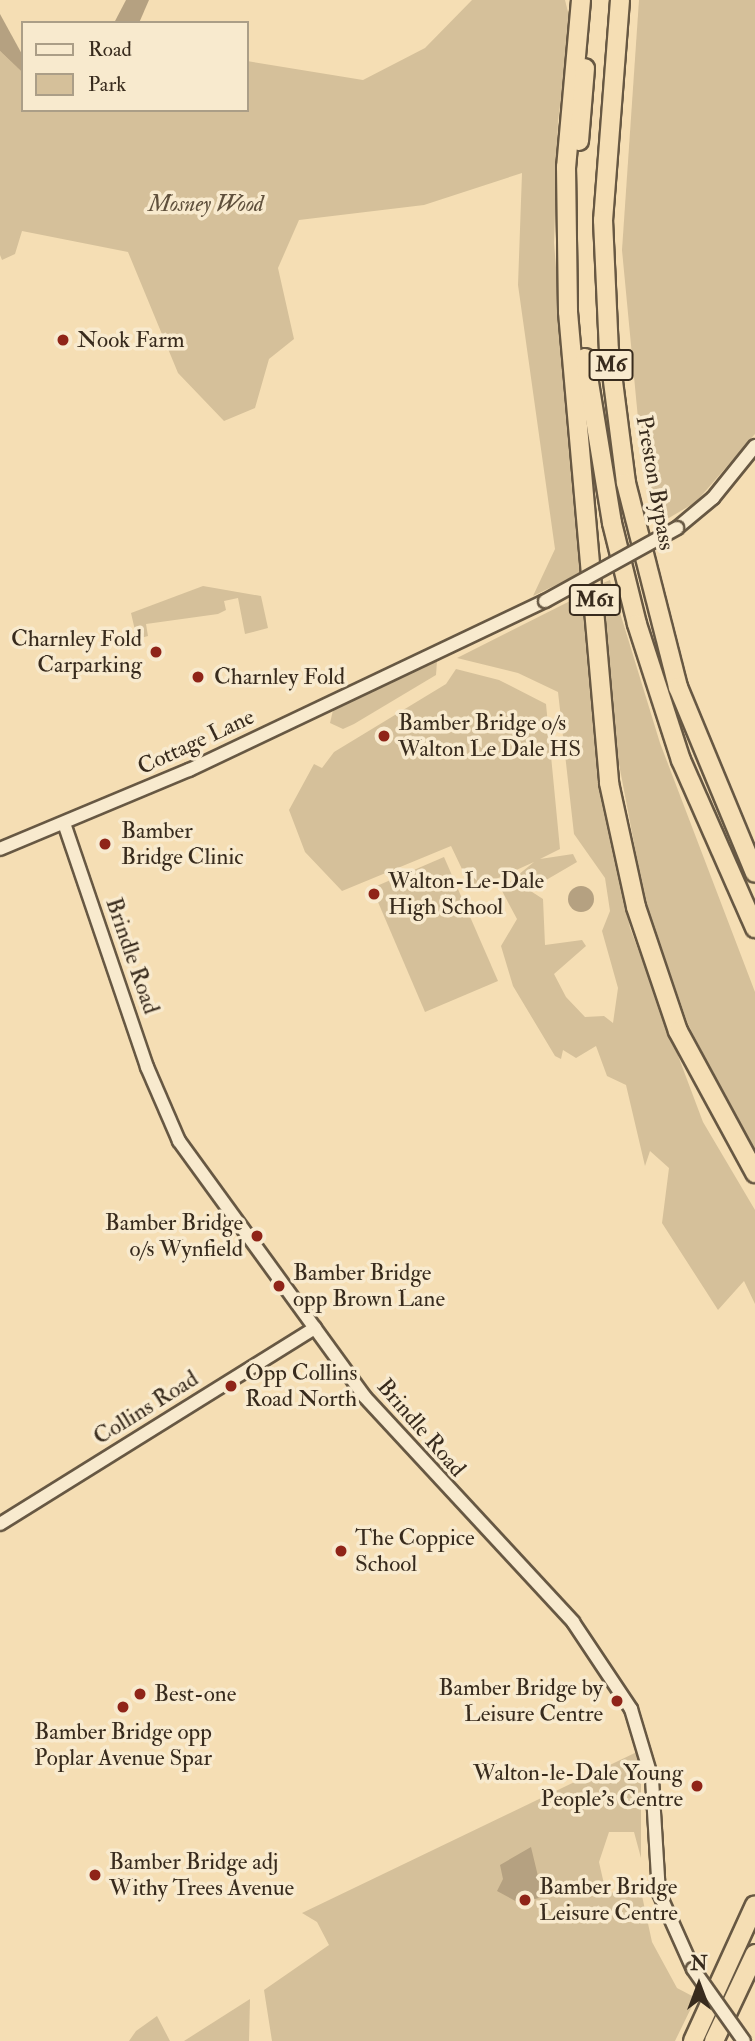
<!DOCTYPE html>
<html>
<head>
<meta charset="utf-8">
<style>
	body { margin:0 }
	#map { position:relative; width:755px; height:2041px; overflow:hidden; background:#f5deb4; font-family:"IM FELL Double Pica",serif }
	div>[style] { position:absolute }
	.green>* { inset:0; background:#d5c09a }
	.water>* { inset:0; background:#b5a181 }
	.round { border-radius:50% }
	.roads { filter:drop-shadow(2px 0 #675843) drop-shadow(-2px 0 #675843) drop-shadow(0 2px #675843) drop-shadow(0 -2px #675843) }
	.tertiary>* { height:12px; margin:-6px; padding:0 6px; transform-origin:6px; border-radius:6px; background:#f8eace }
	.motorway>* { height:18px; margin:-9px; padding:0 9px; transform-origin:9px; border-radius:9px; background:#f5deb4 }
	.bridges { filter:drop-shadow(2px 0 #675843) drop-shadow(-2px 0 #675843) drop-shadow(0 2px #675843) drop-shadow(0 -2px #675843) }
	.tertiary-bridge>* { height:12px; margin:-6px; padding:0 6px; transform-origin:6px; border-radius:6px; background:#f8eace }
	.dots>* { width:19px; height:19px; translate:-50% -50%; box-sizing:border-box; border:4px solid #f8eace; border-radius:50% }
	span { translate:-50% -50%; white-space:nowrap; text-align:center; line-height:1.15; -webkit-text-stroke:7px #f8eace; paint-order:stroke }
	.shield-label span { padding:2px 5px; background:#f8eace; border:2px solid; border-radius:5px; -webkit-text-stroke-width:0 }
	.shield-label { font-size:21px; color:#382b1d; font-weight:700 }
	.park-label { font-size:23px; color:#5f503c; font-style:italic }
	.poi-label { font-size:23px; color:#382b1d }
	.left { translate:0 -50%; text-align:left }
	.right { translate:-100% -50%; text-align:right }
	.street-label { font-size:23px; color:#382b1d }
	.legend { position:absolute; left:21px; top:21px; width:228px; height:91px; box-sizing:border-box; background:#f8eace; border:2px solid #ab9e87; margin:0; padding:9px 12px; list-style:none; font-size:21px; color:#382b1d }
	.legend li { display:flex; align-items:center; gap:14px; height:35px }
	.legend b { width:35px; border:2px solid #ab9e87 }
	.north { position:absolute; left:664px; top:1950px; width:70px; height:70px; -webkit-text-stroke:5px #f8eace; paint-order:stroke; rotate:0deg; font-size:19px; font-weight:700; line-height:28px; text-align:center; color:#382b1d }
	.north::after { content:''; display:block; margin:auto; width:24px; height:32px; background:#382b1d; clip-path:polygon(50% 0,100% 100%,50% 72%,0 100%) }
</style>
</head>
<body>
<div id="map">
	<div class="green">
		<i style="clip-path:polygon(472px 0,565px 0,568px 12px,574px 0,558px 121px,554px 243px,581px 573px,533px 596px,555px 549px,518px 285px,522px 173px,424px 205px,299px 220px,278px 268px,294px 339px,269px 359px,255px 408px,224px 421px,178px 373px,128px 252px,22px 231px,15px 254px,2px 260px,0 255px,0 51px,23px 73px,23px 110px,247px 110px,247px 61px,363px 80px,425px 48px)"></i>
		<i style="clip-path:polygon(639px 0,755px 0,755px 434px,696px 502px,657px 525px,643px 471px,622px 250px)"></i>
		<i style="clip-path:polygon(610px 580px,660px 743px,755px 992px,755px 1156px,688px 1024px,645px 901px,611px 722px,603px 583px)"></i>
		<i style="clip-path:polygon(203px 586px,261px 596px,268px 628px,245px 634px,238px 598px,224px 601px,226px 610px,218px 614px,146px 624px,148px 636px,137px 639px,131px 613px)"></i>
		<i style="clip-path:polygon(584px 594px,596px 757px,630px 928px,703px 1122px,755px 1210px,755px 1304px,744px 1281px,718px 1310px,662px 1223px,669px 1168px,650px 1151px,645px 1166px,626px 1085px,607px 1076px,596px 1046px,576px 1058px,563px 1050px,561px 1059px,555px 1056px,513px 986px,501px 946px,517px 919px,501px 889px,534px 862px,472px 890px,451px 846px,342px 891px,305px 852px,289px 810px,314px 764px,322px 768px,334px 752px,446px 684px,456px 669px,499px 680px,546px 704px,560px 849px,540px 859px,573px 854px,577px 862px,529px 890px,543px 899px,545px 945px,582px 940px,586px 946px,554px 974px,566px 997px,585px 1017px,604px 1016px,613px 1023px,618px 988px,602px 931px,610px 911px,605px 878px,574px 834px,558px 692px,518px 673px,457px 658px)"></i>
		<i style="clip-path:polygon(437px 661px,436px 675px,354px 724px,343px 729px,330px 723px,334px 706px)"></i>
		<i style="clip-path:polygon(444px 857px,498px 981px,425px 1012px,372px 888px)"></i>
		<i style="clip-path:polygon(641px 1750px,641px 1858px,634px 1832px,609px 1832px,599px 1862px,606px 1893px,641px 1891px,652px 1942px,677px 1988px,696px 1998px,675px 2041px,272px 2041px,264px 1990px,329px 1945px,317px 1922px,302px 1913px)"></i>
		<i style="clip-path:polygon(250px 1999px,249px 2041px,184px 2041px)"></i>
		<i style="clip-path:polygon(157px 2016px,170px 2041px,129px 2041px,136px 2031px)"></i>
	</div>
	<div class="water">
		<i style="clip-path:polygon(126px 0,149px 0,139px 23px,114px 23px)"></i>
		<i style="clip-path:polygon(0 14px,23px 56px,23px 73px,0 51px)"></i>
		<i class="round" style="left:568px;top:886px;width:26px;height:26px"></i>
		<i style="clip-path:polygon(531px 1847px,543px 1897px,519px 1903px,497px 1891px,503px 1879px,500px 1865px)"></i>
	</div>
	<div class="roads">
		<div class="tertiary">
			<i style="left:677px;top:528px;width:47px;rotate:-39.8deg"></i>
			<i style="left:713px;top:498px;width:67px;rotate:-51.1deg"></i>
			<i style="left:65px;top:826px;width:255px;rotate:71.2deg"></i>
			<i style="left:147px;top:1067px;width:81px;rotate:66.6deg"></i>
			<i style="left:179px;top:1141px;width:315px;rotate:54deg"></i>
			<i style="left:364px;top:1396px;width:308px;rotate:47.2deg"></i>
			<i style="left:573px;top:1622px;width:105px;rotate:56.3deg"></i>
			<i style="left:631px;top:1709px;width:73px;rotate:73.3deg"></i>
			<i style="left:652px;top:1779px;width:114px;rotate:86.5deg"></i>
			<i style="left:659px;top:1893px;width:83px;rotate:65.9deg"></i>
			<i style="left:0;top:849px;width:205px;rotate:-22.7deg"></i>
			<i style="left:189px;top:770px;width:394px;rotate:-25.4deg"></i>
			<i style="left:0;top:1524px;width:371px;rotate:-31.9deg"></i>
		</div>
		<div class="motorway">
			<i style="left:581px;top:0;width:168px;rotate:95.1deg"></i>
			<i style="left:566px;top:167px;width:145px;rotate:89.2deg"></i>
			<i style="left:568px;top:312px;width:473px;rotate:85deg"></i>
			<i style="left:609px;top:783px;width:127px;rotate:77.7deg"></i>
			<i style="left:636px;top:907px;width:131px;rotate:71.3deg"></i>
			<i style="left:678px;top:1031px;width:162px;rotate:61.5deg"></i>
			<i style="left:620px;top:0;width:221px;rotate:94.4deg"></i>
			<i style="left:603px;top:220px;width:130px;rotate:87.4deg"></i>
			<i style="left:609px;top:350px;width:134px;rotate:82.7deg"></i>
			<i style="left:626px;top:483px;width:211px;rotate:75.7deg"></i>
			<i style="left:678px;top:687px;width:201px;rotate:67.5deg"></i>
			<i style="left:579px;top:141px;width:73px;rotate:-85.3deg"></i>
			<i style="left:585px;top:358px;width:167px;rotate:80.7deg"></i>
			<i style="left:612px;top:523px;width:104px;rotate:76.1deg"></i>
			<i style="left:637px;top:624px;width:143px;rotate:72.1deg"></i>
			<i style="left:681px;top:760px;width:184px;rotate:66.2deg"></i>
			<i style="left:693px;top:2041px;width:149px;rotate:-65.5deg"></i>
			<i style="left:714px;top:2041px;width:96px;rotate:-64.8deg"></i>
		</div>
	</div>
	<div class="bridges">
		<div class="tertiary-bridge">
			<i style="left:545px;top:601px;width:151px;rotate:-28.9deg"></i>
			<i style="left:693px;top:1969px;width:88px;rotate:54.7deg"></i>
		</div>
	</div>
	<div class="dots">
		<i style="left:63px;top:340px;background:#8f2418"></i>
		<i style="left:156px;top:652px;background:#8f2418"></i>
		<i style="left:198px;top:677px;background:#8f2418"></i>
		<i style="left:384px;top:736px;background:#8f2418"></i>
		<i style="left:105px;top:844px;background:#8f2418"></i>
		<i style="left:374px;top:894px;background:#8f2418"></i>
		<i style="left:257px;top:1236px;background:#8f2418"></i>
		<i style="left:279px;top:1286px;background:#8f2418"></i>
		<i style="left:231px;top:1386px;background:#8f2418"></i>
		<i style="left:341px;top:1551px;background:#8f2418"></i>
		<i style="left:140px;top:1694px;background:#8f2418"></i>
		<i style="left:617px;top:1701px;background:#8f2418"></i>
		<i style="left:123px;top:1707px;background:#8f2418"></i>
		<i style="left:697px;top:1786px;background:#8f2418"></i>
		<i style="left:95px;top:1875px;background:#8f2418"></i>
		<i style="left:525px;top:1900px;background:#8f2418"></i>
	</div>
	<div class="shield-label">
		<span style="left:611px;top:365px">M6</span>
		<span style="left:595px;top:600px">M61</span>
	</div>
	<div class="park-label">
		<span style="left:206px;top:204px">Mosney Wood</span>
	</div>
	<div class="poi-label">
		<span class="left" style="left:77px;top:340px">Nook Farm</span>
		<span class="right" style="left:142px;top:652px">Charnley Fold<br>Carparking</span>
		<span class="left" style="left:214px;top:677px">Charnley Fold</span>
		<span class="left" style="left:398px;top:736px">Bamber Bridge o/s<br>Walton Le Dale HS</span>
		<span class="left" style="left:121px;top:844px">Bamber<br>Bridge Clinic</span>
		<span class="left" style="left:388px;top:894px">Walton-Le-Dale<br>High School</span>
		<span class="right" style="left:243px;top:1236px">Bamber Bridge<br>o/s Wynfield</span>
		<span class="left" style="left:293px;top:1286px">Bamber Bridge<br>opp Brown Lane</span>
		<span class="left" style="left:245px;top:1386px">Opp Collins<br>Road North</span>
		<span class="left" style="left:355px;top:1551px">The Coppice<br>School</span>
		<span class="right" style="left:603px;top:1701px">Bamber Bridge by<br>Leisure Centre</span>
		<span class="left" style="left:154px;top:1694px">Best-one</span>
		<span style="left:123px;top:1745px">Bamber Bridge opp<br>Poplar Avenue Spar</span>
		<span class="right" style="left:683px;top:1786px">Walton-le-Dale Young<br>People's Centre</span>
		<span class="left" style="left:109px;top:1875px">Bamber Bridge adj<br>Withy Trees Avenue</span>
		<span class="left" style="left:539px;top:1900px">Bamber Bridge<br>Leisure Centre</span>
	</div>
	<div class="street-label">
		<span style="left:655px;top:483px;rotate:80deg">Preston Bypass</span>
		<span style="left:196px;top:742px;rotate:-25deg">Cottage Lane</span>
		<span style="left:132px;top:956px;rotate:71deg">Brindle Road</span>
		<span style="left:146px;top:1408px;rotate:-32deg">Collins Road</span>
		<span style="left:421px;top:1428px;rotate:49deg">Brindle Road</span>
	</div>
	<ul class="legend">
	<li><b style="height:9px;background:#f8eace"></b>Road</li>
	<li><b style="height:19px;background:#d5c09a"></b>Park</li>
	</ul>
	<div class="north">N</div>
</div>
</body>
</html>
